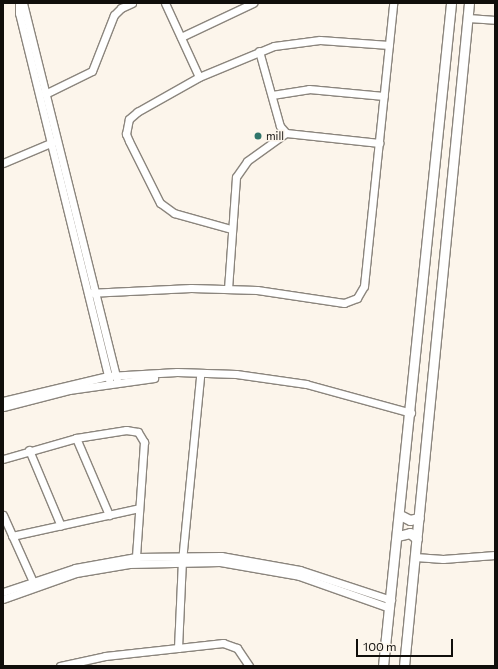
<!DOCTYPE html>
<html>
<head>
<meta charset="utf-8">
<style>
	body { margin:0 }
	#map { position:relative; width:498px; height:669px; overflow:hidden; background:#fcf5eb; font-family:Commissioner,sans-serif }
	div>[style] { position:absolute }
	.roads { filter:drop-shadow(1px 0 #8b857d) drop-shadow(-1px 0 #8b857d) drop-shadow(0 1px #8b857d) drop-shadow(0 -1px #8b857d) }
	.minor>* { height:7px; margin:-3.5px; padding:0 3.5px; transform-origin:3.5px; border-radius:3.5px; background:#fff }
	.tertiary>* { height:9px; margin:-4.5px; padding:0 4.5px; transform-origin:4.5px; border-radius:4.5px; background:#fff }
	.dots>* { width:11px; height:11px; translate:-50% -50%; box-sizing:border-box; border:2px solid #fcf5eb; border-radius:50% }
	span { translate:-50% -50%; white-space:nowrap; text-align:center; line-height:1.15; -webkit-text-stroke:3px #fcf5eb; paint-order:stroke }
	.poi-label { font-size:11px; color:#100e0b }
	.left { translate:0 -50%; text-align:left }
	.frame { position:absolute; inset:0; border:4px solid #100e0b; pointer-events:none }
	.scale { position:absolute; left:356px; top:639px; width:97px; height:18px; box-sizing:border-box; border:2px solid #100e0b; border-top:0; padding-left:5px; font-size:12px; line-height:14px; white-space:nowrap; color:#100e0b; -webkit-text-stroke:3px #fcf5eb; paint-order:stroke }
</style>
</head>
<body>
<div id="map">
	<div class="roads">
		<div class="minor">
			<i style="left:19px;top:3px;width:10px;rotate:90deg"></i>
			<i style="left:19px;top:13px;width:378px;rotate:76.2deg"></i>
			<i style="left:23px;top:3px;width:388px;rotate:76deg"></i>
			<i style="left:165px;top:3px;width:81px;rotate:65.3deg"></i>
			<i style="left:468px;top:18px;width:27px;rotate:4deg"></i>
			<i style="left:181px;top:37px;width:80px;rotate:-25.3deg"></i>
			<i style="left:259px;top:51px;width:78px;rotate:74.4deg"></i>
			<i style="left:280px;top:126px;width:9px;rotate:49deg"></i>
			<i style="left:286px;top:133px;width:94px;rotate:6.1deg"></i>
			<i style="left:45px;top:94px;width:52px;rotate:-26.1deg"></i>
			<i style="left:92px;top:71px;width:60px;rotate:-68.6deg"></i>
			<i style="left:114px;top:15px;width:10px;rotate:-45deg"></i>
			<i style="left:121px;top:8px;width:12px;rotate:-24deg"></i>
			<i style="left:272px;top:95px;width:37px;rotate:-9deg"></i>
			<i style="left:309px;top:89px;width:75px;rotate:5.3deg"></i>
			<i style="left:3px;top:163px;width:56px;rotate:-22.9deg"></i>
			<i style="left:231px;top:229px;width:59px;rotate:-164.3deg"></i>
			<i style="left:174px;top:213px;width:17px;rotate:-144deg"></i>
			<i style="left:160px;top:203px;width:69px;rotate:-116.6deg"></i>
			<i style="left:129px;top:141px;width:8px;rotate:-113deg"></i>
			<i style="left:126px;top:134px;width:15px;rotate:-79deg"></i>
			<i style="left:129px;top:119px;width:11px;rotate:-41deg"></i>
			<i style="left:137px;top:112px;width:71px;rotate:-29.4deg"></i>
			<i style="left:199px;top:77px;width:81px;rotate:-22.5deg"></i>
			<i style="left:274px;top:46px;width:46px;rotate:-7.4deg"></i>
			<i style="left:320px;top:40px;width:69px;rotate:4.1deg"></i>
			<i style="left:228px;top:289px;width:112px;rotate:-85.9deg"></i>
			<i style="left:236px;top:177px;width:19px;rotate:-55deg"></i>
			<i style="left:247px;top:161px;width:48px;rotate:-35.7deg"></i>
			<i style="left:88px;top:293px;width:103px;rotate:-2.8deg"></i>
			<i style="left:191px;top:288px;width:66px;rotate:1.7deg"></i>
			<i style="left:257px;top:290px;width:88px;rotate:8.5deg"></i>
			<i style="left:344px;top:303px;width:14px;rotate:-21deg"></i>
			<i style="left:357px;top:298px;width:14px;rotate:-60deg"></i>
			<i style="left:364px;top:286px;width:284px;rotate:-84.1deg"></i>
			<i style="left:3px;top:401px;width:108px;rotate:-13.4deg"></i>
			<i style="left:108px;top:376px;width:69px;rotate:-3.3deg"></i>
			<i style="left:177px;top:372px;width:59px;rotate:1.9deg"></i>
			<i style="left:236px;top:374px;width:71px;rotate:8.1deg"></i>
			<i style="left:306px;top:384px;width:109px;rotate:15.4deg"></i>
			<i style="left:3px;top:407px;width:68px;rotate:-14.4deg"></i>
			<i style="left:69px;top:390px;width:86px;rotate:-8deg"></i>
			<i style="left:76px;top:438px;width:84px;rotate:66.8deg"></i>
			<i style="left:29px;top:450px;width:82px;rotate:67.2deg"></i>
			<i style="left:3px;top:459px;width:76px;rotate:-16deg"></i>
			<i style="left:76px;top:438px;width:51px;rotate:-9.1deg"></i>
			<i style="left:126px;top:430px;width:12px;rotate:9deg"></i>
			<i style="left:138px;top:432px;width:12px;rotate:59deg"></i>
			<i style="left:144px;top:442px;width:115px;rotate:94deg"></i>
			<i style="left:3px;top:515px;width:76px;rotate:65.8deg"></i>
			<i style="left:12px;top:536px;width:130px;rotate:-12.4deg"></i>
			<i style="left:415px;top:557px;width:28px;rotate:4deg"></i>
			<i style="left:443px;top:559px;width:52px;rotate:-4.4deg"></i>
			<i style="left:3px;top:592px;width:76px;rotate:-18.4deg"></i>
			<i style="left:75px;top:568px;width:62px;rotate:-10.2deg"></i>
			<i style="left:136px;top:557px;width:85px;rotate:-0.7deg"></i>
			<i style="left:221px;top:556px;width:80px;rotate:10deg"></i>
			<i style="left:300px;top:570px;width:96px;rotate:18.2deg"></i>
			<i style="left:3px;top:599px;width:77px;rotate:-19.6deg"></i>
			<i style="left:76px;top:573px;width:54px;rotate:-9.6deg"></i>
			<i style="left:129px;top:564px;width:91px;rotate:-1.3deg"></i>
			<i style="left:220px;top:562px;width:80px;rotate:10deg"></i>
			<i style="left:299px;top:576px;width:96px;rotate:19.4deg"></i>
			<i style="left:178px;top:648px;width:87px;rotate:-87.4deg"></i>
			<i style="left:182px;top:561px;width:185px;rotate:-84.4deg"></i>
			<i style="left:60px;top:666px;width:46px;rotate:-12.5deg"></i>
			<i style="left:105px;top:656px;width:119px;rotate:-6.3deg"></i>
			<i style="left:223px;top:643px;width:15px;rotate:20deg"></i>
			<i style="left:237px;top:648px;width:22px;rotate:56deg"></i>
		</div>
		<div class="tertiary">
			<i style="left:400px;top:515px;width:11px;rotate:27deg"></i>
			<i style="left:410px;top:520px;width:9px;rotate:-13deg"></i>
			<i style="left:398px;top:536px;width:12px;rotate:-14deg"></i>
			<i style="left:410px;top:533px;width:9px;rotate:41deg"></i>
			<i style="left:383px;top:666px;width:666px;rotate:-84.14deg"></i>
			<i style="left:404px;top:666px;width:666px;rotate:-84.4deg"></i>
		</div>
	</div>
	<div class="dots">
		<i style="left:258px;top:136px;background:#30756a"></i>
	</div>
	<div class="poi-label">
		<span class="left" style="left:266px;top:136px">mill</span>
	</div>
	<div class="frame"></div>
	<div class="scale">100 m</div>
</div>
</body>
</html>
